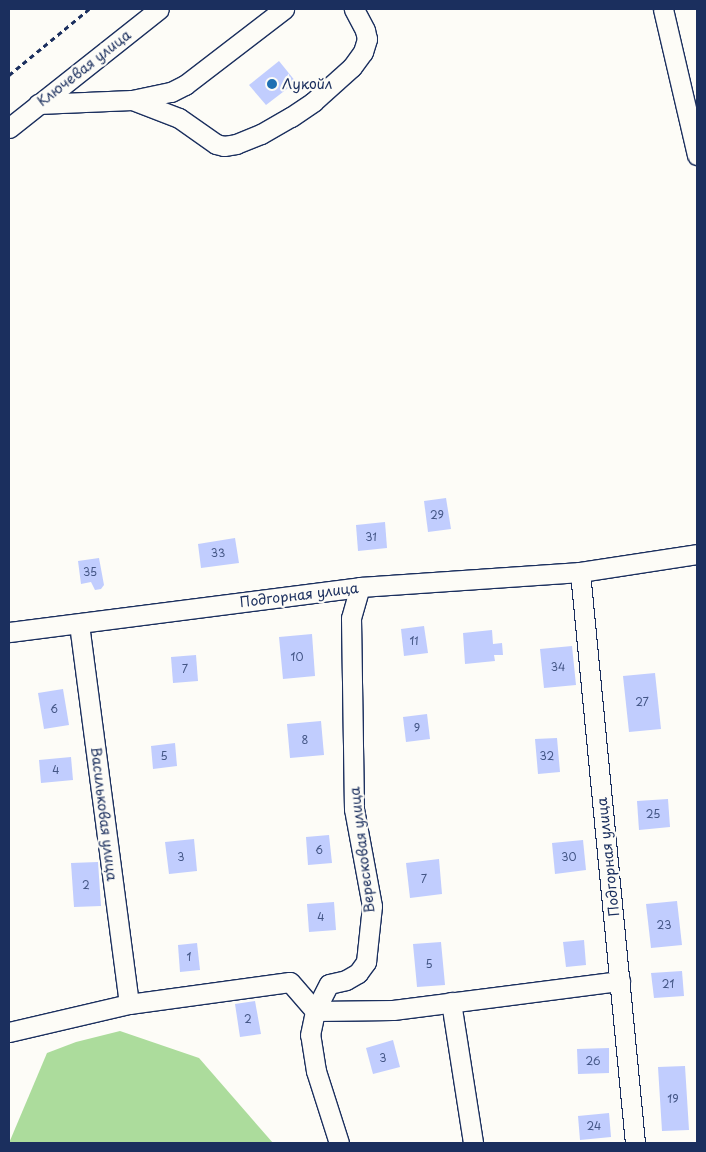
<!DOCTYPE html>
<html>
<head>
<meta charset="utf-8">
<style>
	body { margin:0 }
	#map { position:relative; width:706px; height:1152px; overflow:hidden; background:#fdfcf7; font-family:"Playpen Sans",sans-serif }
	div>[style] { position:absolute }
	.green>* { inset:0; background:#acdc9c }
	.building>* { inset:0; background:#c1cdfe }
	.path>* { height:3px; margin-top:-1.5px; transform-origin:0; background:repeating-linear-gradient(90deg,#1b2f5e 0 5px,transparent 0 9px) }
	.roads { filter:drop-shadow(1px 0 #1b2f5e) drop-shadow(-1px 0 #1b2f5e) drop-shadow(0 1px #1b2f5e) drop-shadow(0 -1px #1b2f5e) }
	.minor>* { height:19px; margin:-9.5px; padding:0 9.5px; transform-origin:9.5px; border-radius:9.5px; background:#fdfcf7 }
	.dots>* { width:14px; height:14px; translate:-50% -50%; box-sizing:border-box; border:2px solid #fdfcf7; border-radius:50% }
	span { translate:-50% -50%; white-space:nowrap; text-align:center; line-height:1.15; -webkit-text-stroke:4.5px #fdfcf7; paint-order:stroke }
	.number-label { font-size:11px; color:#445686 }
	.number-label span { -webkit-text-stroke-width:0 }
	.street-label { font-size:14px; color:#1b2f5e }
	.poi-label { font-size:14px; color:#1b2f5e }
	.left { translate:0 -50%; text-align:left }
	.frame { position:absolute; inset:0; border:10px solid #1b2f5e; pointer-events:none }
</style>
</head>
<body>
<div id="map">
	<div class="green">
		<i style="clip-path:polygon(120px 1031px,199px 1058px,273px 1143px,9px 1143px,47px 1053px,76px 1042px)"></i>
	</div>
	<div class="building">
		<i style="clip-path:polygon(279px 61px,296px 82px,266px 105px,249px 85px)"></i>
		<i style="clip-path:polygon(446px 498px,451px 529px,428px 532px,424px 501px)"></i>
		<i style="clip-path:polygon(385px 522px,387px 548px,358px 551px,356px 525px)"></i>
		<i style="clip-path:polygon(235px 538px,239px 563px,201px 568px,198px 544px)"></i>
		<i style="clip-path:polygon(99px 558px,104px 585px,101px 589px,95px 590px,91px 582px,81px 584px,78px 561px)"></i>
		<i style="clip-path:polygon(424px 626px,428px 653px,404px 656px,401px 629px)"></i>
		<i style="clip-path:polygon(492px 630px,493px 644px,502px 643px,503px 655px,494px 655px,495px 661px,465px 664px,463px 633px)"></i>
		<i style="clip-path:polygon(312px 634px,315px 676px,283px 679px,279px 637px)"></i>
		<i style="clip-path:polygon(572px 646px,576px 685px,544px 688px,540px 649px)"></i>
		<i style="clip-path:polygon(196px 655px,198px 681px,173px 683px,171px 657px)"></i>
		<i style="clip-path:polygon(655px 673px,661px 729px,629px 732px,623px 676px)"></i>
		<i style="clip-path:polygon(63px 689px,69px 725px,44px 729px,38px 693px)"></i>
		<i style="clip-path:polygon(427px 714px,430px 739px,406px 742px,403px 717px)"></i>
		<i style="clip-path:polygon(321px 721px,324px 755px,290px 758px,287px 724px)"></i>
		<i style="clip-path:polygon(557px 738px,560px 772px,538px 774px,535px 739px)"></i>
		<i style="clip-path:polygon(175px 743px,177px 766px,153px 769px,151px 746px)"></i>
		<i style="clip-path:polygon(71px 757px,73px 780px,41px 783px,39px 760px)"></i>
		<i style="clip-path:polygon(668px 799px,670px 827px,639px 830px,637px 801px)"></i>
		<i style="clip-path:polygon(329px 835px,332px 863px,308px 865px,306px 837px)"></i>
		<i style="clip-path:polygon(194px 839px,197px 871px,169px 874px,165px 842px)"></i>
		<i style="clip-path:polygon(583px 840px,586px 870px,555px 874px,552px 843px)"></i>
		<i style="clip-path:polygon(439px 859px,442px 894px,410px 898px,406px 863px)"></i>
		<i style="clip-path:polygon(98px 862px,101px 906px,74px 907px,71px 863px)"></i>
		<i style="clip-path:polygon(677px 901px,682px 945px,651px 948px,646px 904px)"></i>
		<i style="clip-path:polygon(334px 902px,336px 930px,309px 932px,307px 904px)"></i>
		<i style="clip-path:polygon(584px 940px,586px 965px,566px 967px,563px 942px)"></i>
		<i style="clip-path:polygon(441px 942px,445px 985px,417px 987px,413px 944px)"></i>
		<i style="clip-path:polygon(197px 943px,200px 970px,180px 972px,178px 945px)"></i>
		<i style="clip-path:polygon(682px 971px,684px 996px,654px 998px,651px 973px)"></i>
		<i style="clip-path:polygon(255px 1001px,261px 1034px,240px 1037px,235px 1004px)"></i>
		<i style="clip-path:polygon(393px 1040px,400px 1067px,373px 1074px,366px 1048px)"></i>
		<i style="clip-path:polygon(609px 1048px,609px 1073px,578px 1074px,577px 1049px)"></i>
		<i style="clip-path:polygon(685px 1066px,689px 1130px,662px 1131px,658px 1067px)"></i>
		<i style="clip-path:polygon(609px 1113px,611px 1137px,580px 1140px,578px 1116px)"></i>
	</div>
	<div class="path">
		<i style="left:9px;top:75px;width:104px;rotate:-39.5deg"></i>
	</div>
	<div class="roads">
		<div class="minor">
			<i style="left:663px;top:9px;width:150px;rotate:76.9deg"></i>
			<i style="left:132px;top:100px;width:50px;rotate:21deg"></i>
			<i style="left:179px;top:118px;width:45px;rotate:35.1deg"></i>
			<i style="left:216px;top:144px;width:8px;rotate:14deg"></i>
			<i style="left:224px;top:146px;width:12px;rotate:-9deg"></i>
			<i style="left:236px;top:144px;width:27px;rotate:-22deg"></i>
			<i style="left:261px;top:134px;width:34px;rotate:-30deg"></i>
			<i style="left:291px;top:117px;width:27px;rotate:-34deg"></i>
			<i style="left:313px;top:102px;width:52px;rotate:-41.9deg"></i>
			<i style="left:352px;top:67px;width:19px;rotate:-54deg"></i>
			<i style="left:363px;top:52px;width:14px;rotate:-73deg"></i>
			<i style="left:367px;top:39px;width:9px;rotate:-103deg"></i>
			<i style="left:365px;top:30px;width:24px;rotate:-118deg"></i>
			<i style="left:38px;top:104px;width:94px;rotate:-2.4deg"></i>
			<i style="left:132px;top:100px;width:40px;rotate:-12deg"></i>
			<i style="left:171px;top:92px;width:16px;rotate:-27deg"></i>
			<i style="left:185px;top:85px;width:125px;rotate:-37.5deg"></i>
			<i style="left:9px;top:128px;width:191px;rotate:-38.4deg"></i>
			<i style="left:580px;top:572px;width:574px;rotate:84.5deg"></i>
			<i style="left:79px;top:624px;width:383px;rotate:82.5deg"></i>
			<i style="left:9px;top:632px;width:354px;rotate:-7.3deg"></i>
			<i style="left:360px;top:587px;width:221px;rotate:-3.9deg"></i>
			<i style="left:580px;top:572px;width:118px;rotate:-8.7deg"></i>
			<i style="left:451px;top:1002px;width:143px;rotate:81.1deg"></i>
			<i style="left:9px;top:1032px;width:123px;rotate:-13.1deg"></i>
			<i style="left:129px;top:1004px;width:162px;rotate:-7.8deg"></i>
			<i style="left:290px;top:982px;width:38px;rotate:49deg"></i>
			<i style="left:315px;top:1011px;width:78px;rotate:-0.7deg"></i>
			<i style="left:393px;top:1010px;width:229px;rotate:-7.3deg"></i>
			<i style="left:339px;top:1143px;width:76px;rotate:-107.7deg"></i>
			<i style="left:316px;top:1071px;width:36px;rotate:-99deg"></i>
			<i style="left:310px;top:1035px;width:25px;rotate:-78deg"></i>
			<i style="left:315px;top:1011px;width:30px;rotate:-63deg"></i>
			<i style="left:329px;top:984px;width:17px;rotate:-13deg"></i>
			<i style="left:346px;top:980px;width:14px;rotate:-30deg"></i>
			<i style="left:358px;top:973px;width:14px;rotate:-54deg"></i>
			<i style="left:366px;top:962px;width:56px;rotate:-83.9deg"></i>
			<i style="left:372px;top:906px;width:99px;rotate:-100.5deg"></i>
			<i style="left:354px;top:809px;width:191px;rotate:-90.9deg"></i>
			<i style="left:351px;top:618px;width:32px;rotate:-74deg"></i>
		</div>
	</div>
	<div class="dots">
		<i style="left:272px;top:84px;background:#1f6fb2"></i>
	</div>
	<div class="number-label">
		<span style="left:437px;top:515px">29</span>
		<span style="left:371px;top:537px">31</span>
		<span style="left:218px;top:553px">33</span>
		<span style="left:90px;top:572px">35</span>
		<span style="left:414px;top:641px">11</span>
		<span style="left:297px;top:657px">10</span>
		<span style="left:558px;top:667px">34</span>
		<span style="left:185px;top:669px">7</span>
		<span style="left:642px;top:702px">27</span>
		<span style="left:54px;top:709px">6</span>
		<span style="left:417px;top:728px">9</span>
		<span style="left:305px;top:740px">8</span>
		<span style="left:164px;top:756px">5</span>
		<span style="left:547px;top:756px">32</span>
		<span style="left:56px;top:770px">4</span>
		<span style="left:653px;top:814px">25</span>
		<span style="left:319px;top:850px">6</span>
		<span style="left:181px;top:857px">3</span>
		<span style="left:569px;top:857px">30</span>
		<span style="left:424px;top:879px">7</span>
		<span style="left:86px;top:885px">2</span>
		<span style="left:321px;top:917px">4</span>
		<span style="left:664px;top:925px">23</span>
		<span style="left:189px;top:957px">1</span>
		<span style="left:429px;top:964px">5</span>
		<span style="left:668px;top:984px">21</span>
		<span style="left:248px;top:1019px">2</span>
		<span style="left:383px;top:1058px">3</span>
		<span style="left:593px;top:1061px">26</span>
		<span style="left:673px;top:1099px">19</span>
		<span style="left:594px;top:1126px">24</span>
	</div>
	<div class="street-label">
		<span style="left:84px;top:68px;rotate:-38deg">Ключевая улица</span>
		<span style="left:299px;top:595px;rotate:-7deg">Подгорная улица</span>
		<span style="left:104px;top:814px;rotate:83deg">Васильковая улица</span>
		<span style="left:362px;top:850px;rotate:-97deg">Вересковая улица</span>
		<span style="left:608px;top:857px;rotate:-96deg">Подгорная улица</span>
	</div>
	<div class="poi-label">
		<span class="left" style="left:282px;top:84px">Лукойл</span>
	</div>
	<div class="frame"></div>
</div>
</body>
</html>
